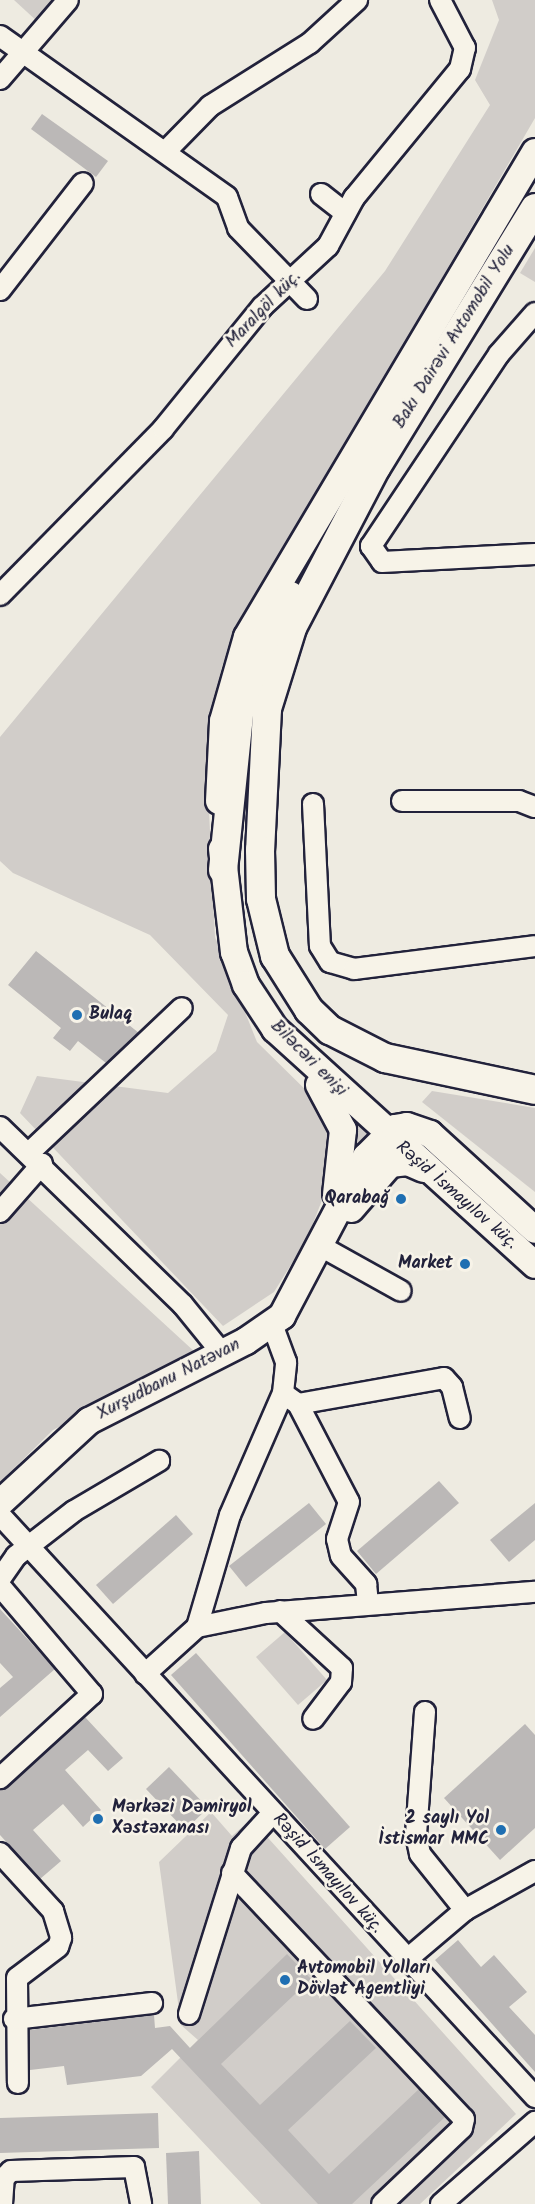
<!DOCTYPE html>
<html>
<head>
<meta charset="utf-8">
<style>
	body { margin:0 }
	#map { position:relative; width:535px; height:2204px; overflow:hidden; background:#eeebe1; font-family:Kalam,sans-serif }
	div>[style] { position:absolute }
	.green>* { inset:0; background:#d1cdc9 }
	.building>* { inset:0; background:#bbb8b7 }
	.roads { filter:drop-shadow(2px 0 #22223b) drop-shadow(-2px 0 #22223b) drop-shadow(0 2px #22223b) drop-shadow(0 -2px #22223b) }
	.minor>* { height:20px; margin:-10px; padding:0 10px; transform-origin:10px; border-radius:10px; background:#f7f3e8 }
	.major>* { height:26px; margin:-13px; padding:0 13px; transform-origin:13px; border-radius:13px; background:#f7f3e8 }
	.highway>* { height:28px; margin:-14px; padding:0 14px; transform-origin:14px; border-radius:14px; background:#f7f3e8 }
	.dots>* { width:16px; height:16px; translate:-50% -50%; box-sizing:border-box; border:3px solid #f7f3e8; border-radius:50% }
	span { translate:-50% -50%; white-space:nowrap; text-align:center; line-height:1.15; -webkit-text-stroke:5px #f7f3e8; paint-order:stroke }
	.street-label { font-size:18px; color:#22223b }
	.poi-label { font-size:18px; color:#22223b; font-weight:700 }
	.left { translate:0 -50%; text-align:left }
	.right { translate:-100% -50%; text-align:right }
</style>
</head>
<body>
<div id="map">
	<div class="green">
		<i style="clip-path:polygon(14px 0,58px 0,39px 23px)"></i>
		<i style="clip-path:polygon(492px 0,535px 0,535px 118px,239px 627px,222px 666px,212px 713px,207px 768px,215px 937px,257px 1042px,320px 1104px,333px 1131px,336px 1164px,307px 1239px,274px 1292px,223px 1326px,20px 1113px,37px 1076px,168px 1093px,216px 1051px,228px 1015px,150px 935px,13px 873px,0 861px,0 737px,385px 271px,490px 105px,475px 80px,499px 20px)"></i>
		<i style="clip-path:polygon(535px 248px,535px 282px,520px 273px)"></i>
		<i style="clip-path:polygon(432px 1091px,535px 1108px,535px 1192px,422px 1102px)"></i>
		<i style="clip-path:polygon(341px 1104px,372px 1132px,349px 1173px)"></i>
		<i style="clip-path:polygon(0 1173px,196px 1353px,53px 1430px,0 1482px)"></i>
		<i style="clip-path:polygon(285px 1632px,327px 1680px,298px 1705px,256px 1657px)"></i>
		<i style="clip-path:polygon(211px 1812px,232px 1836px,251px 1819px,516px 2114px,420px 2204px,261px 2204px,151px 2087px,198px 2040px,181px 2025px,159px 1862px)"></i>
	</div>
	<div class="building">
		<i style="clip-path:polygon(42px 114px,108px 161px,96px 177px,31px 129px)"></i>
		<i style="clip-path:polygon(36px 951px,139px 1033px,106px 1063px,78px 1041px,70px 1051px,53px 1038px,61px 1028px,8px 985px)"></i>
		<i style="clip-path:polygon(439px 1481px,459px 1503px,376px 1574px,357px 1551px)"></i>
		<i style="clip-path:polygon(309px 1503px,326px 1524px,246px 1587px,229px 1566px)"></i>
		<i style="clip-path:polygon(535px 1503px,535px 1540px,509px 1562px,490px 1540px)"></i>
		<i style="clip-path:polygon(176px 1515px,193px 1534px,113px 1604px,96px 1585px)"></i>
		<i style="clip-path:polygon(0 1609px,55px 1669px,0 1717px,0 1688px,13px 1677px,0 1663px)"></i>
		<i style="clip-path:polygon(196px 1653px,350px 1827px,325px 1849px,171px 1675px)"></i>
		<i style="clip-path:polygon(85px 1717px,123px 1758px,108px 1771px,88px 1750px,65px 1770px,101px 1810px,83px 1827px,63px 1804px,33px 1830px,61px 1861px,40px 1879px,0 1835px,0 1790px)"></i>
		<i style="clip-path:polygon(525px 1724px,535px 1735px,535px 1828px,500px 1860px,444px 1798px)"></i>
		<i style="clip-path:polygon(169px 1767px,208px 1808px,185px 1830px,146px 1789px)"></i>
		<i style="clip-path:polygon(458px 1940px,481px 1967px,494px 1955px,527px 1992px,509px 2007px,535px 2035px,535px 2072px,435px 1960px)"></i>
		<i style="clip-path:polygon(287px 1954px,311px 1979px,221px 2064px,260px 2105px,350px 2021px,376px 2048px,288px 2130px,329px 2174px,419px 2089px,445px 2117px,352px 2204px,318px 2204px,172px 2049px,141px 2076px,67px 2085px,64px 2066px,30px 2070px,29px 2030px,154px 2015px,155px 2028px,170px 2026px,190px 2048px)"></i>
		<i style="clip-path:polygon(158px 2113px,159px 2148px,0 2153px,0 2118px)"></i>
		<i style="clip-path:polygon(199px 2151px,201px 2204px,168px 2204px,166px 2153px)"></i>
	</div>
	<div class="roads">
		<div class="minor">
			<i style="left:0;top:36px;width:278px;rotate:35.3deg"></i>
			<i style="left:227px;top:197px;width:33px;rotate:70deg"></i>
			<i style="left:238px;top:228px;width:99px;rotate:45.8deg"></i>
			<i style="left:0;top:79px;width:104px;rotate:-49.3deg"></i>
			<i style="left:166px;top:151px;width:63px;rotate:-45.6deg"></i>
			<i style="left:210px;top:106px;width:118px;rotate:-32.2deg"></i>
			<i style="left:310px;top:43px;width:64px;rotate:-42.5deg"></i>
			<i style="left:321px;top:194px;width:31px;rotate:38deg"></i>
			<i style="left:0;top:290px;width:135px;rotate:-52.2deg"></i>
			<i style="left:535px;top:313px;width:55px;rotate:131.3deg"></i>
			<i style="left:499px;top:354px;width:231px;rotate:123.7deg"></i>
			<i style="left:371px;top:546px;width:19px;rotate:55deg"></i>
			<i style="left:382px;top:562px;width:153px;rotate:-3deg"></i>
			<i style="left:0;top:595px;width:233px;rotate:-45.5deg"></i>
			<i style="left:163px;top:429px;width:157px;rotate:-50.9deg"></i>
			<i style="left:262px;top:307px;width:90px;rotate:-42.7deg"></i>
			<i style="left:328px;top:246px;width:55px;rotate:-61.6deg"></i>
			<i style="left:354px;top:198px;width:167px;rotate:-50.6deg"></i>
			<i style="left:460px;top:69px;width:22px;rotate:-77deg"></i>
			<i style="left:465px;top:48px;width:54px;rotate:-117.5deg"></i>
			<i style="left:402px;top:801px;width:117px"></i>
			<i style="left:519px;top:801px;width:17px;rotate:21deg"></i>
			<i style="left:313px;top:804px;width:142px;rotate:87.2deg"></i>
			<i style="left:320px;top:946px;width:19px;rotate:58deg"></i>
			<i style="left:330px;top:962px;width:25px;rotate:16deg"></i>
			<i style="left:354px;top:969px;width:182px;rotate:-7.2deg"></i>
			<i style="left:0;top:1127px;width:255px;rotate:44.2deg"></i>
			<i style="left:183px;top:1305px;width:62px;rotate:50.9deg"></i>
			<i style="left:30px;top:1152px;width:209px;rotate:-43.5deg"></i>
			<i style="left:0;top:1212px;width:64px;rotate:-48.8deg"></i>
			<i style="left:322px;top:1247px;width:90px;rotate:29.1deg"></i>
			<i style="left:288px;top:1397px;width:12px;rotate:35deg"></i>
			<i style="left:298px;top:1404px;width:148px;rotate:-10.1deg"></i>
			<i style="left:444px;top:1378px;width:12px;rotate:48deg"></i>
			<i style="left:452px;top:1387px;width:32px;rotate:76deg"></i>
			<i style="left:298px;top:1404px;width:110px;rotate:62.5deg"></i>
			<i style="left:349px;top:1502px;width:39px;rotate:108deg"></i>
			<i style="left:337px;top:1539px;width:17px;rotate:77deg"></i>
			<i style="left:341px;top:1556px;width:38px;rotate:48deg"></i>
			<i style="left:366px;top:1584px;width:19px;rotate:84deg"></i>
			<i style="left:0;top:1515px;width:791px;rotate:47.41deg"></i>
			<i style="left:0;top:1579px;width:28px;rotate:-55deg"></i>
			<i style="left:16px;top:1556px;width:73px;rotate:-37.8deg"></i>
			<i style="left:74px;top:1511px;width:99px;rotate:-30.5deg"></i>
			<i style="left:0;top:1586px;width:142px;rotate:49.6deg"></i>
			<i style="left:92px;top:1694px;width:125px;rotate:137.6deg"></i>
			<i style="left:280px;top:1611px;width:84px;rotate:42.6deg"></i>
			<i style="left:342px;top:1668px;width:14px;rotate:94deg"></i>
			<i style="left:341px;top:1682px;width:46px;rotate:127.1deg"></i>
			<i style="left:197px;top:1627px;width:117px;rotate:-73.6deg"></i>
			<i style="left:230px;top:1515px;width:133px;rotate:-66.5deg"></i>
			<i style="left:283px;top:1393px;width:31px;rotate:-84deg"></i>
			<i style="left:286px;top:1362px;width:40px;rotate:-110.2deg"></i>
			<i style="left:145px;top:1674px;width:70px;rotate:-42.1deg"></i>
			<i style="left:197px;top:1627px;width:70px;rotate:-11.5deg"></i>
			<i style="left:266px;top:1613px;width:270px;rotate:-4.5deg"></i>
			<i style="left:425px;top:1712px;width:123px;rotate:94.2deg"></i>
			<i style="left:416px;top:1835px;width:19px;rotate:78deg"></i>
			<i style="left:420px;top:1854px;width:72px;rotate:51.2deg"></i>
			<i style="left:0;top:1853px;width:79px;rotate:47.6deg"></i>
			<i style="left:53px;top:1911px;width:28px;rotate:73deg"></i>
			<i style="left:61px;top:1938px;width:9px;rotate:108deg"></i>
			<i style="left:58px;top:1947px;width:51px;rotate:142.9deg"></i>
			<i style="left:17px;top:1978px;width:105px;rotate:89.5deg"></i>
			<i style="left:232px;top:1873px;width:338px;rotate:46.7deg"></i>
			<i style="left:464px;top:2119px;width:9px;rotate:103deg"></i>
			<i style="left:462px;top:2128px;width:110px;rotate:136.5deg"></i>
			<i style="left:405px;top:1961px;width:79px;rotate:-40.4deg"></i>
			<i style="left:465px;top:1910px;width:80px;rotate:-29.1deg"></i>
			<i style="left:189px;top:2014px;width:174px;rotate:-72.6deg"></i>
			<i style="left:241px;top:1848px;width:46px;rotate:-47.6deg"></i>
			<i style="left:14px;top:2019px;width:139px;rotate:-6.6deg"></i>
			<i style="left:2px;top:2204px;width:26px;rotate:-86deg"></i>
			<i style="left:4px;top:2178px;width:10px;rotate:-45deg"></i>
			<i style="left:11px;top:2171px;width:123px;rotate:-1.9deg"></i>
			<i style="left:134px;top:2167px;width:38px;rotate:79deg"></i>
			<i style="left:441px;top:2204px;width:125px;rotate:-41.1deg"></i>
		</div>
		<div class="major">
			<i style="left:219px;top:801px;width:80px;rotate:-87.1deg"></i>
			<i style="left:223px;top:721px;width:87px;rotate:-74.1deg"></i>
			<i style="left:247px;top:637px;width:564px;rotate:-59.3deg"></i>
			<i style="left:222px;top:849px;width:104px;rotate:83.4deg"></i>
			<i style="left:234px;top:952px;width:35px;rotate:70deg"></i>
			<i style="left:246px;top:985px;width:53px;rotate:56.6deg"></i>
			<i style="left:275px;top:1029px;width:351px;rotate:42.2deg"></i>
			<i style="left:319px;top:1085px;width:51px;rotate:61.9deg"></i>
			<i style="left:343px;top:1130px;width:64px;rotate:96.2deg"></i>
			<i style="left:351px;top:1209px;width:60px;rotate:-49.1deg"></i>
			<i style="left:390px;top:1164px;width:18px;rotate:-6deg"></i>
			<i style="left:408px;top:1162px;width:17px;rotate:24deg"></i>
			<i style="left:0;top:1503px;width:121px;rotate:-42.7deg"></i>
			<i style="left:89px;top:1421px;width:176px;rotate:-27deg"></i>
			<i style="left:246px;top:1341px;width:44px;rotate:-34.8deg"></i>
			<i style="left:282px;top:1316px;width:180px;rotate:-62.2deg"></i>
			<i style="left:366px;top:1157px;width:41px;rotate:-45deg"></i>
			<i style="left:395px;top:1128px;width:12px;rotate:-9deg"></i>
			<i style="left:407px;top:1126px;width:24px;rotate:19deg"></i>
			<i style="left:430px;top:1134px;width:142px;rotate:42.4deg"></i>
		</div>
		<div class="highway">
			<i style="left:535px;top:208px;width:304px;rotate:121.5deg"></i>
			<i style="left:376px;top:467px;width:182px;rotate:117.6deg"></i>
			<i style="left:292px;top:628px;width:85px;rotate:107.2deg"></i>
			<i style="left:267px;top:709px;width:141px;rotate:92.8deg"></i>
			<i style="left:260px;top:850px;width:49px;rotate:88.8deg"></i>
			<i style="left:261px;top:899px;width:59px;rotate:76.2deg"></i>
			<i style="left:275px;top:956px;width:64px;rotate:57.8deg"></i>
			<i style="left:309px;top:1010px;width:29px;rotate:44deg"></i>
			<i style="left:330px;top:1030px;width:62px;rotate:27deg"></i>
			<i style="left:385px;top:1058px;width:153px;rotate:12deg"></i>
			<i style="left:223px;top:870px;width:166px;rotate:-84.1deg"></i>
			<i style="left:240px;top:705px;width:71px;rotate:-69.3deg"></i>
			<i style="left:265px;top:639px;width:50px;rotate:-59.8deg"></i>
		</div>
	</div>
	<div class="dots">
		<i style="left:77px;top:1015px;background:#1f6fb2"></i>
		<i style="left:401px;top:1199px;background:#1f6fb2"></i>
		<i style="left:465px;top:1264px;background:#1f6fb2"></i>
		<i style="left:98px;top:1819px;background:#1f6fb2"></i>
		<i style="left:501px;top:1830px;background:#1f6fb2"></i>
		<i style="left:285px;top:1980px;background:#1f6fb2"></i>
	</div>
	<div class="street-label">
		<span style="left:264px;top:310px;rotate:-46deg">Maralgöl küç.</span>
		<span style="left:455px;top:337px;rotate:-58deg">Bakı Dairəvi Avtomobil Yolu</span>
		<span style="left:308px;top:1059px;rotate:45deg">Biləcəri enişi</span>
		<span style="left:456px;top:1196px;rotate:41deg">Rəşid İsmayılov küç.</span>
		<span style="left:169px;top:1380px;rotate:-27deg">Xurşudbanu Natəvan</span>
		<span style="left:327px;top:1874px;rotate:48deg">Rəşid İsmayılov küç.</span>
	</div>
	<div class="poi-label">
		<span class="left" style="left:89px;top:1015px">Bulaq</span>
		<span class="right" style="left:389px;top:1199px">Qarabağ</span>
		<span class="right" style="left:453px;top:1264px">Market</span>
		<span class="left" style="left:112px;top:1819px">Mərkəzi Dəmiryol<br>Xəstəxanası</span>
		<span class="right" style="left:489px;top:1830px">2 saylı Yol<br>İstismar MMC</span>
		<span class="left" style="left:297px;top:1980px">Avtomobil Yolları<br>Dövlət Agentliyi</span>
	</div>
</div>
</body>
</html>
